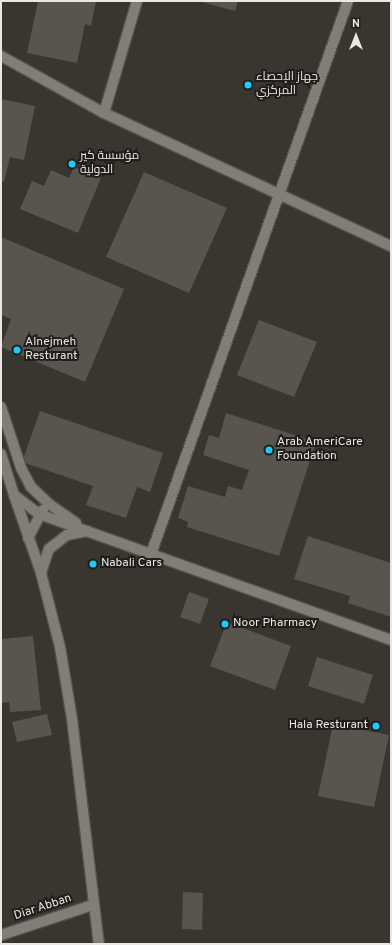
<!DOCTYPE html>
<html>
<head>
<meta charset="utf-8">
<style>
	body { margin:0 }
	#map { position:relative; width:392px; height:945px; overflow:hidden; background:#393630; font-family:Overpass,Cairo,sans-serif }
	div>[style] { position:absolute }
	.building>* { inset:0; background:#58544e }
	.roads { filter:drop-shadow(1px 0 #55524d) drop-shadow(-1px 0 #55524d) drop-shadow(0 1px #55524d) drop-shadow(0 -1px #55524d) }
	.minor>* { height:10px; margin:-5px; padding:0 5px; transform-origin:5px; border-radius:5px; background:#817d77 }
	.dots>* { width:11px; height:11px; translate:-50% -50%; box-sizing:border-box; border:2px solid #1f1e1b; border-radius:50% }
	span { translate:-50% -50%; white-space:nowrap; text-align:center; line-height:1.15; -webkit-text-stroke:4px #1f1e1b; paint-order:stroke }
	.poi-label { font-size:12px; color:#eae7e4 }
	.left { translate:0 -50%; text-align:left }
	.right { translate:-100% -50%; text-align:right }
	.street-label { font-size:12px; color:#eae7e4 }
	.frame { position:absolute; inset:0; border:2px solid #eae7e4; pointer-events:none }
	.north { position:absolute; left:336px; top:16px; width:40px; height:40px; -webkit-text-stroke:3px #1f1e1b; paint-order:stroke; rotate:0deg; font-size:11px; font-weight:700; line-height:16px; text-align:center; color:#eae7e4 }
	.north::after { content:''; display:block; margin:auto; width:14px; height:18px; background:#eae7e4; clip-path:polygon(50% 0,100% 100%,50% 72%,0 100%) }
</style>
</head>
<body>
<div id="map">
	<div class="building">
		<i style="clip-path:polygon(38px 1px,96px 1px,91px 26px,85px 24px,77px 63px,27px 53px)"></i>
		<i style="clip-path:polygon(198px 1px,238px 1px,235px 11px)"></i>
		<i style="clip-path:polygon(1px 99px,35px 106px,24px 160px,10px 157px,4px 182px,1px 181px)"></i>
		<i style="clip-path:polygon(74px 167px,101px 178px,78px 233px,20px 209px,32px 181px,44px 186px,51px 170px,69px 178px)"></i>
		<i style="clip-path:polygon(144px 172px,227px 208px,189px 293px,106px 257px)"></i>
		<i style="clip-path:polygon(1px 237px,124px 289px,85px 382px,1px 347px,11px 319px,1px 315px)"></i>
		<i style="clip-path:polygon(259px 320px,317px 342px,294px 397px,237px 375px)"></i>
		<i style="clip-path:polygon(40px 411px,163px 453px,150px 492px,137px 487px,126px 518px,86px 505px,93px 486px,22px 462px)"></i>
		<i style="clip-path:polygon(226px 413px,316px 442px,279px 556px,187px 527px,188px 522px,178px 518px,188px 486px,225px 497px,228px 486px,242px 490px,249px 470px,203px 455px,209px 435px,219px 438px)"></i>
		<i style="clip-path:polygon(308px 536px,391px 563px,391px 617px,348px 603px,350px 596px,294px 579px)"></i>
		<i style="clip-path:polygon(189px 592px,209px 599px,200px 624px,180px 617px)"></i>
		<i style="clip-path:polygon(227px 622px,291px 646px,275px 690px,210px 666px)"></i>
		<i style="clip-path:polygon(33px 636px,41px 710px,10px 712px,9px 702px,1px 703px,1px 639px)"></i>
		<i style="clip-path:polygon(317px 657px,373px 675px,364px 704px,308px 686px)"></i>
		<i style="clip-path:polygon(47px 714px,52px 735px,17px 742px,12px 722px)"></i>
		<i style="clip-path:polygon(333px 724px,389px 735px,374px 807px,318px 796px)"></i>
		<i style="clip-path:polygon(183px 892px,203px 893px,202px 930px,182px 929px)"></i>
	</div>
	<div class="roads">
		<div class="minor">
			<i style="left:1px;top:56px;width:118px;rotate:29deg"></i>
			<i style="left:104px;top:113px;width:316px;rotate:24.9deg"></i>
			<i style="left:104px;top:113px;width:117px;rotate:-73.6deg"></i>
			<i style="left:1px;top:407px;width:64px;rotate:71.8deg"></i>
			<i style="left:21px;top:468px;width:21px;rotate:62deg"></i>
			<i style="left:31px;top:487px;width:25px;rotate:43deg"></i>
			<i style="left:49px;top:504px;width:33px;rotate:35deg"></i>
			<i style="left:1px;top:454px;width:43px;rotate:72.4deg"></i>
			<i style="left:14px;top:495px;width:31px;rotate:37deg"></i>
			<i style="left:39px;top:514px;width:374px;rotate:19.7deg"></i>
			<i style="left:14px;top:495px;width:83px;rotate:70.9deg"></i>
			<i style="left:41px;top:573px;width:76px;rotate:75.6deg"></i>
			<i style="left:60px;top:647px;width:73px;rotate:80.5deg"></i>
			<i style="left:72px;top:719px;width:227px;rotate:83.2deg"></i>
			<i style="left:28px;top:538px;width:32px;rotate:-62deg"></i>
			<i style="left:151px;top:554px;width:587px;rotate:-70.39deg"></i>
			<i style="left:41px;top:573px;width:25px;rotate:-72deg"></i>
			<i style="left:49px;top:549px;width:23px;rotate:-38deg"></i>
			<i style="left:67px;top:535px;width:21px;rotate:-11deg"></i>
			<i style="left:1px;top:935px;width:97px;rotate:-18.1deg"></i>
		</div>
	</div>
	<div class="dots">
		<i style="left:248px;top:85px;background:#20c9fd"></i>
		<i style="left:72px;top:164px;background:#20c9fd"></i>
		<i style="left:17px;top:350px;background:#20c9fd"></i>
		<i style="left:269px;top:450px;background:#20c9fd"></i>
		<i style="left:93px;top:564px;background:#20c9fd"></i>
		<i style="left:225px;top:624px;background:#20c9fd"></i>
		<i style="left:376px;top:726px;background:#20c9fd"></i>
	</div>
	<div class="poi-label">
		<span class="left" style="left:256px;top:85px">جهاز الإحصاء<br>المركزي</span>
		<span class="left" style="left:80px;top:164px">مؤسسة كير<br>الدولية</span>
		<span class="left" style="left:25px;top:350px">Alnejmeh<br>Resturant</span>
		<span class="left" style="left:277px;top:450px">Arab AmeriCare<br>Foundation</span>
		<span class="left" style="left:101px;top:564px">Nabali Cars</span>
		<span class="left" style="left:233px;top:624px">Noor Pharmacy</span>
		<span class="right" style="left:368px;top:726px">Hala Resturant</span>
	</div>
	<div class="street-label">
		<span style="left:43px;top:908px;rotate:-18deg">Diar Abban</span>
	</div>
	<div class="frame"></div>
	<div class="north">N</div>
</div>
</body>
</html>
